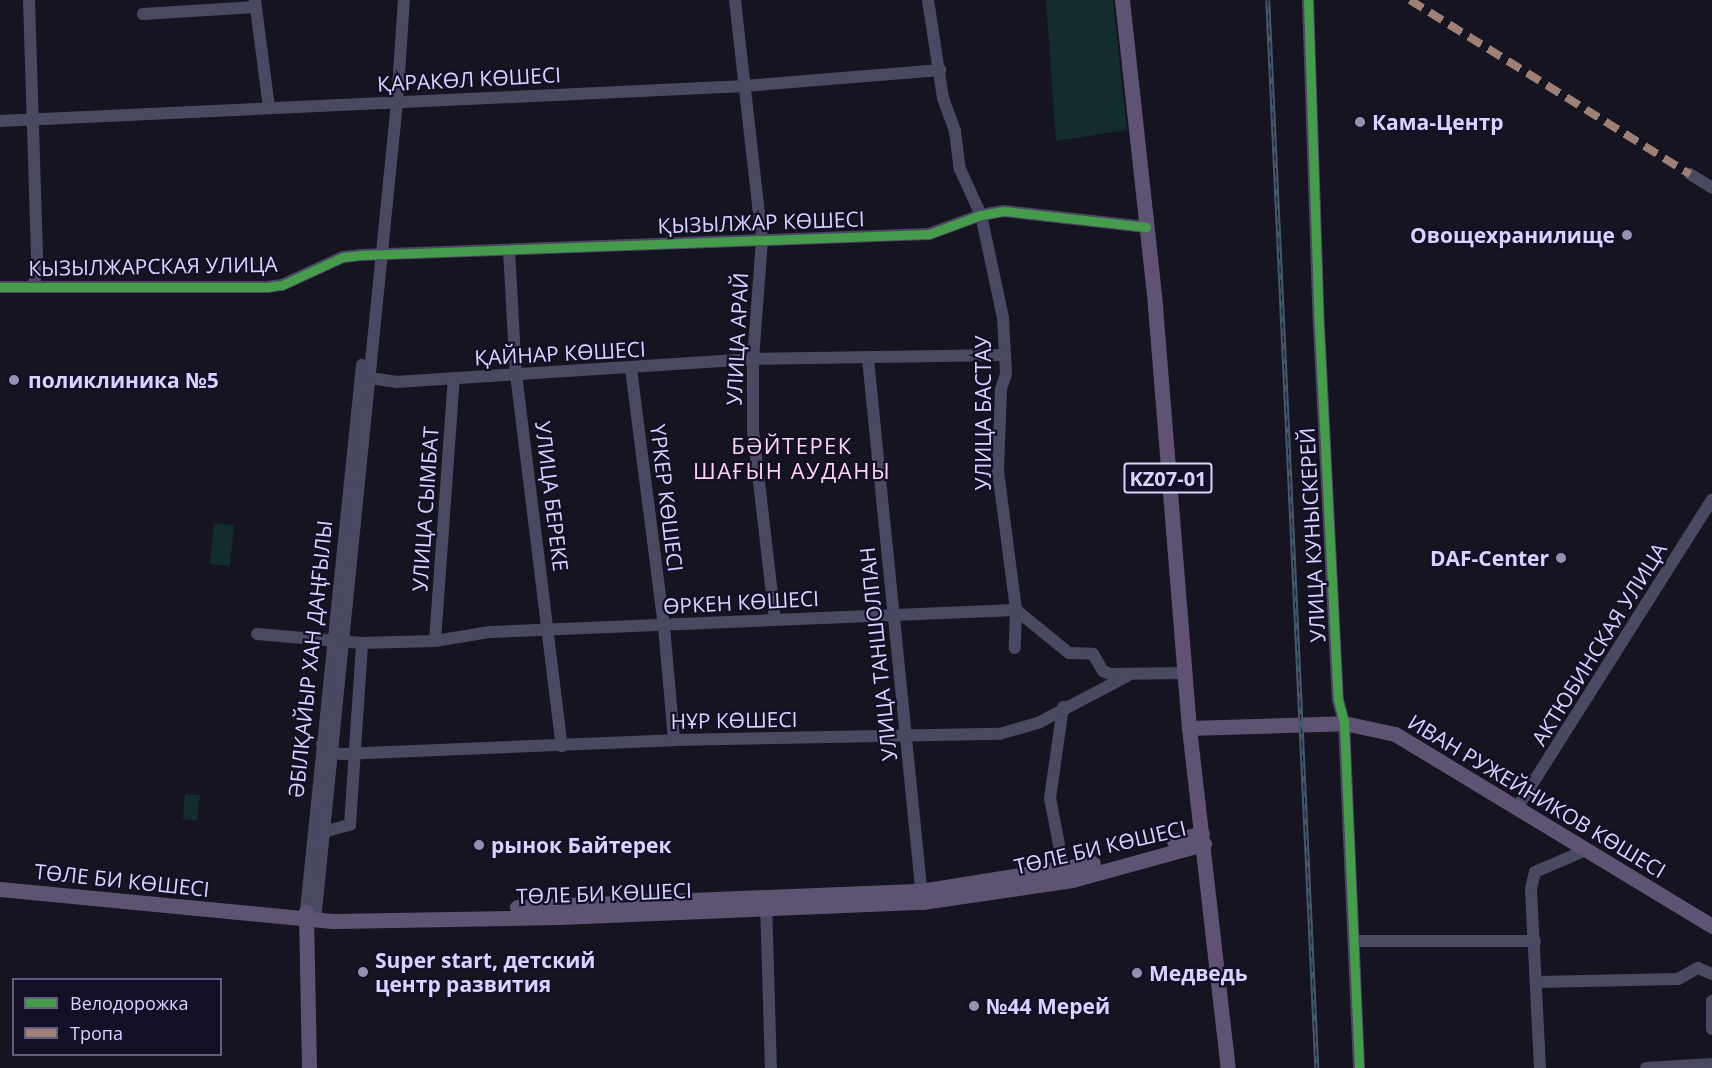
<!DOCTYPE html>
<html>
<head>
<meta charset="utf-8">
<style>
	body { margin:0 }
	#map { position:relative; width:1712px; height:1068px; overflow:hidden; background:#161421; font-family:"Open Sans",sans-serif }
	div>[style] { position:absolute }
	.green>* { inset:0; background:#132c2d }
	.minor>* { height:12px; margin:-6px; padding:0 6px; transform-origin:6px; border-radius:6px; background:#4a4962 }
	.major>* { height:15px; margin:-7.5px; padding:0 7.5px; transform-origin:7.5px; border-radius:7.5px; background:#5e5373 }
	.rail>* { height:4.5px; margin-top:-2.25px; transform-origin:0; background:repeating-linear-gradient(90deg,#130f26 0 7px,#43596b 0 14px); box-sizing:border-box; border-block:2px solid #43596b }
	.quiet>* { height:8px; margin-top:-4px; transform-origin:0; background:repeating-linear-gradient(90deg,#9e8076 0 15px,transparent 0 23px) }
	.cycleway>* { height:9px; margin:-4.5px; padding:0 4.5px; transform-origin:4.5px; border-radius:4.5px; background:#469c4c }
	.dots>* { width:16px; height:16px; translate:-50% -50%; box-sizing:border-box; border:3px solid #130f26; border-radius:50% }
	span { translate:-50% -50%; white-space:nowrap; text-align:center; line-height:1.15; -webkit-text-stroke:4.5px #130f26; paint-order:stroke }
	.shield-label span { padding:2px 4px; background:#130f26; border:2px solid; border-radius:4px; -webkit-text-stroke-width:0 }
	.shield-label { font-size:20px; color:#d9d4ff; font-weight:700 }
	.street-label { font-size:21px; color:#d9d4ff }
	.poi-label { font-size:21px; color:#d9d4ff; font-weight:700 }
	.left { translate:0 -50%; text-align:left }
	.right { translate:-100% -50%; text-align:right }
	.neighbourhood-label { font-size:22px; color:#ffd6f0; letter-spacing:1.5px }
	.legend { position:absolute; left:12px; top:978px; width:210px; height:78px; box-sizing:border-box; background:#130f26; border:2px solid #625e7d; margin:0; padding:8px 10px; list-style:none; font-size:18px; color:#d9d4ff }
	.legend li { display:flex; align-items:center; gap:12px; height:30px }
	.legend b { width:30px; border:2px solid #625e7d }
</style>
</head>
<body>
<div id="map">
	<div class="green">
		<i style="clip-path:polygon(1046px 0,1113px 0,1127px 130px,1056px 141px)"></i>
		<i style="clip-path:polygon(214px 523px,234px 525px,230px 566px,210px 564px)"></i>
		<i style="clip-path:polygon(185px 794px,200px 795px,197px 821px,183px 819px)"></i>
	</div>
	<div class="minor">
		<i style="left:29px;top:0;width:261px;rotate:88.2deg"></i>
		<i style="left:37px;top:261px;width:24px;rotate:97deg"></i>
		<i style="left:255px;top:0;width:109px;rotate:82.6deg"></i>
		<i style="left:735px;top:0;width:242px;rotate:83.6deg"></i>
		<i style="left:762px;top:240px;width:119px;rotate:94.3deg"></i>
		<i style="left:753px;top:359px;width:71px;rotate:90deg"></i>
		<i style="left:753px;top:430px;width:191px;rotate:83.4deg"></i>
		<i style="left:928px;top:0;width:99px;rotate:81.3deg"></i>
		<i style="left:943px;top:98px;width:35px;rotate:70deg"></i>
		<i style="left:955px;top:131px;width:38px;rotate:83deg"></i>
		<i style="left:960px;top:169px;width:51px;rotate:65.5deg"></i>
		<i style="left:981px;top:215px;width:105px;rotate:77.9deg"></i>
		<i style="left:1003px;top:318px;width:56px;rotate:86.9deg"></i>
		<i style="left:1006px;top:374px;width:16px;rotate:108deg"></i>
		<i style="left:1001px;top:389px;width:82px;rotate:92.1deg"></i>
		<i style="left:998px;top:471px;width:140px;rotate:82.6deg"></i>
		<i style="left:1016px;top:610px;width:38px;rotate:92deg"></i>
		<i style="left:1308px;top:0;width:327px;rotate:88.1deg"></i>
		<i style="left:1319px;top:327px;width:373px;rotate:87.1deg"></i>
		<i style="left:1338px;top:700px;width:24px;rotate:75deg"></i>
		<i style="left:1344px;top:723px;width:345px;rotate:87.5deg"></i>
		<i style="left:143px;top:14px;width:113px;rotate:-3.5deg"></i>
		<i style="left:0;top:121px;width:746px;rotate:-2.69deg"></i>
		<i style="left:745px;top:86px;width:196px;rotate:-4.7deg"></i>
		<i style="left:1690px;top:174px;width:26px;rotate:32deg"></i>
		<i style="left:509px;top:250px;width:124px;rotate:86.8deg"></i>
		<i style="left:516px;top:374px;width:375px;rotate:83deg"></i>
		<i style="left:0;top:287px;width:267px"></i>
		<i style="left:267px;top:287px;width:15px;rotate:-8deg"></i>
		<i style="left:282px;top:285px;width:67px;rotate:-24.7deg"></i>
		<i style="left:343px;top:257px;width:18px;rotate:-6deg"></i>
		<i style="left:361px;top:255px;width:568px;rotate:-2.12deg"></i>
		<i style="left:929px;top:234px;width:55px;rotate:-20.1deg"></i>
		<i style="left:981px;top:215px;width:23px;rotate:-10deg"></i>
		<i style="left:1004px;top:211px;width:143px;rotate:6.4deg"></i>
		<i style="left:868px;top:359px;width:541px;rotate:84.27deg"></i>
		<i style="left:631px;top:369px;width:260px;rotate:82.7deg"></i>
		<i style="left:664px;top:627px;width:113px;rotate:84.9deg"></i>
		<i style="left:369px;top:378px;width:27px;rotate:8deg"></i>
		<i style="left:396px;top:382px;width:358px;rotate:-3.7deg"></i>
		<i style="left:753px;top:359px;width:251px;rotate:-0.9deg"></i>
		<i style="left:257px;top:634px;width:105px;rotate:4.9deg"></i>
		<i style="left:362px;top:643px;width:73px;rotate:-1.6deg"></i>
		<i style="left:435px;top:641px;width:56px;rotate:-9.3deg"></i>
		<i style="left:490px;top:632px;width:526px;rotate:-2.4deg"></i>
		<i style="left:1016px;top:610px;width:68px;rotate:39.1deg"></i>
		<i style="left:1069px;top:653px;width:24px;rotate:2deg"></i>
		<i style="left:1093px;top:654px;width:20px;rotate:60deg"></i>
		<i style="left:1103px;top:671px;width:8px;rotate:23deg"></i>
		<i style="left:1110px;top:674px;width:75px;rotate:-0.8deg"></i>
		<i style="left:435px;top:641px;width:263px;rotate:-85.9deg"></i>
		<i style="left:1063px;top:707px;width:92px;rotate:98.1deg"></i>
		<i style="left:1050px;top:798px;width:74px;rotate:79.1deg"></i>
		<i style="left:322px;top:744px;width:13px;rotate:45deg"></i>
		<i style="left:331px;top:753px;width:12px;rotate:5deg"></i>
		<i style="left:343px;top:754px;width:331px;rotate:-2.4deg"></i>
		<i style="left:674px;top:740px;width:325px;rotate:-1.1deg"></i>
		<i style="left:999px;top:734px;width:41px;rotate:-15.8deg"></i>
		<i style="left:1038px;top:723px;width:101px;rotate:-27.8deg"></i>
		<i style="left:1517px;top:808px;width:365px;rotate:-57.7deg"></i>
		<i style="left:323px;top:832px;width:28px;rotate:-15deg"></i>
		<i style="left:350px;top:825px;width:182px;rotate:-86.2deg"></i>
		<i style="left:766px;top:902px;width:166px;rotate:88.3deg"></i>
		<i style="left:306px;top:910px;width:548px;rotate:-84.13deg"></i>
		<i style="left:316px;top:911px;width:813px;rotate:-84.28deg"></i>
		<i style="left:397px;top:102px;width:102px;rotate:-86.1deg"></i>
		<i style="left:1354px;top:941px;width:181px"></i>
		<i style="left:1536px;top:982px;width:142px;rotate:-1.2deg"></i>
		<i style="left:1678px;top:979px;width:23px;rotate:-29deg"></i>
		<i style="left:1698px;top:968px;width:15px;rotate:23deg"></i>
		<i style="left:1712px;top:1001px;width:28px;rotate:90deg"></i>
		<i style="left:1540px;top:1068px;width:179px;rotate:-92.9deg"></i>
		<i style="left:1531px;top:889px;width:17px;rotate:-77deg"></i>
		<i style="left:1535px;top:872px;width:56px;rotate:-23.3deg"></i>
		<i style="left:1646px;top:1068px;width:66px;rotate:-3.5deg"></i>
	</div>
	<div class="major">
		<i style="left:1122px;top:0;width:308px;rotate:83.8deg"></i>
		<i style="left:1155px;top:306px;width:423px;rotate:85.4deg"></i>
		<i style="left:1189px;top:728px;width:342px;rotate:83.5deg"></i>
		<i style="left:1189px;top:728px;width:155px;rotate:-1.8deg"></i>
		<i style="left:1344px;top:723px;width:52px;rotate:12.2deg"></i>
		<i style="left:1395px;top:734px;width:371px;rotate:31.2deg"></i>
		<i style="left:1174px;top:841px;width:29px;rotate:-16deg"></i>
		<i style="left:0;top:889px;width:336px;rotate:5.5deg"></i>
		<i style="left:334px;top:921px;width:226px;rotate:-1deg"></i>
		<i style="left:560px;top:917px;width:362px;rotate:-2.4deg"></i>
		<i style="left:922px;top:902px;width:152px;rotate:-8.3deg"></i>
		<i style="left:1072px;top:880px;width:137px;rotate:-15.3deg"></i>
		<i style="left:517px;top:907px;width:404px;rotate:-2.3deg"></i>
		<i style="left:921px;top:891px;width:174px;rotate:-9.2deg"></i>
		<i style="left:306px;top:912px;width:156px;rotate:88.9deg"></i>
	</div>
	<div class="rail">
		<i style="left:1268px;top:0;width:1069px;rotate:87.37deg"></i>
	</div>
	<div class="quiet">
		<i style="left:1410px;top:0;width:330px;rotate:31.9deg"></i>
	</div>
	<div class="cycleway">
		<i style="left:1308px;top:0;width:327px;rotate:88.1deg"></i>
		<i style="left:1319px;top:327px;width:373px;rotate:87.1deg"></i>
		<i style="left:1338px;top:700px;width:24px;rotate:75deg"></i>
		<i style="left:1344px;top:723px;width:345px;rotate:87.5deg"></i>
		<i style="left:0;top:287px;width:267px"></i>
		<i style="left:267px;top:287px;width:15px;rotate:-8deg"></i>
		<i style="left:282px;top:285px;width:67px;rotate:-24.7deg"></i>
		<i style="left:343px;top:257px;width:18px;rotate:-6deg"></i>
		<i style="left:361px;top:255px;width:568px;rotate:-2.12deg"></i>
		<i style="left:929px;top:234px;width:55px;rotate:-20.1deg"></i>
		<i style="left:981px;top:215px;width:23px;rotate:-10deg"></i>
		<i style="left:1004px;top:211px;width:143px;rotate:6.4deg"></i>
	</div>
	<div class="dots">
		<i style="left:1360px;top:122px;background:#9591b1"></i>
		<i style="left:1627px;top:235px;background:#9591b1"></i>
		<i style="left:14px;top:380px;background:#9591b1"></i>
		<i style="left:1561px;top:558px;background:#9591b1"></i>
		<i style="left:479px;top:845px;background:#9591b1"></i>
		<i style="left:363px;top:972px;background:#9591b1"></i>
		<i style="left:1137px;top:973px;background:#9591b1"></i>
		<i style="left:974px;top:1006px;background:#9591b1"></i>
	</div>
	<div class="shield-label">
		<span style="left:1168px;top:478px">KZ07-01</span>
	</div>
	<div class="street-label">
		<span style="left:469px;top:79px;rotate:-3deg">ҚАРАКӨЛ КӨШЕСІ</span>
		<span style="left:761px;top:222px;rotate:-2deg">ҚЫЗЫЛЖАР КӨШЕСІ</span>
		<span style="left:153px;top:266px;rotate:-1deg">КЫЗЫЛЖАРСКАЯ УЛИЦА</span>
		<span style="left:737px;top:339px;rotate:-87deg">УЛИЦА АРАЙ</span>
		<span style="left:560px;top:353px;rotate:-3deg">ҚАЙНАР КӨШЕСІ</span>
		<span style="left:983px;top:413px;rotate:-90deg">УЛИЦА БАСТАУ</span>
		<span style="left:552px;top:496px;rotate:83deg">УЛИЦА БЕРЕКЕ</span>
		<span style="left:667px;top:498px;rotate:83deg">ҮРКЕР КӨШЕСІ</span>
		<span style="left:425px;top:509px;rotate:-86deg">УЛИЦА СЫМБАТ</span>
		<span style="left:1312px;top:535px;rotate:-93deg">УЛИЦА КУНЫСКЕРЕЙ</span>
		<span style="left:741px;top:602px;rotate:-3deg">ӨРКЕН КӨШЕСІ</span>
		<span style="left:1599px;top:644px;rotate:-58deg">АКТЮБИНСКАЯ УЛИЦА</span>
		<span style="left:878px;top:654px;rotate:-96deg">УЛИЦА ТАНШОЛПАН</span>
		<span style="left:310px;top:659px;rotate:-84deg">ӘБІЛҚАЙЫР ХАН ДАҢҒЫЛЫ</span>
		<span style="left:734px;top:720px;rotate:-1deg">НҰР КӨШЕСІ</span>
		<span style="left:1537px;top:796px;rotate:31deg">ИВАН РУЖЕЙНИКОВ КӨШЕСІ</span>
		<span style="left:1100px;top:847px;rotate:-13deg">ТӨЛЕ БИ КӨШЕСІ</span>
		<span style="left:122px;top:880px;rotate:6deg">ТӨЛЕ БИ КӨШЕСІ</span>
		<span style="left:604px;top:893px;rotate:-2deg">ТӨЛЕ БИ КӨШЕСІ</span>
	</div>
	<div class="poi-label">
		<span class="left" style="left:1372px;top:122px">Кама-Центр</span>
		<span class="right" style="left:1615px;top:235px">Овощехранилище</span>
		<span class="left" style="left:28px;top:380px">поликлиника №5</span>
		<span class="right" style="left:1549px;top:558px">DAF-Center</span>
		<span class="left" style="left:491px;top:845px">рынок Байтерек</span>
		<span class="left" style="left:375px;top:972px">Super start, детский<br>центр развития</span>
		<span class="left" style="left:1149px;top:973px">Медведь</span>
		<span class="left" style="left:986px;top:1006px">№44 Мерей</span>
	</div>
	<div class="neighbourhood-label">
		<span style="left:792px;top:458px">БӘЙТЕРЕК<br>ШАҒЫН АУДАНЫ</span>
	</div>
	<ul class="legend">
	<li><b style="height:8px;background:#469c4c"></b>Велодорожка</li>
	<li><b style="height:8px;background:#9e8076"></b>Тропа</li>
	</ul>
</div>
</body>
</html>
